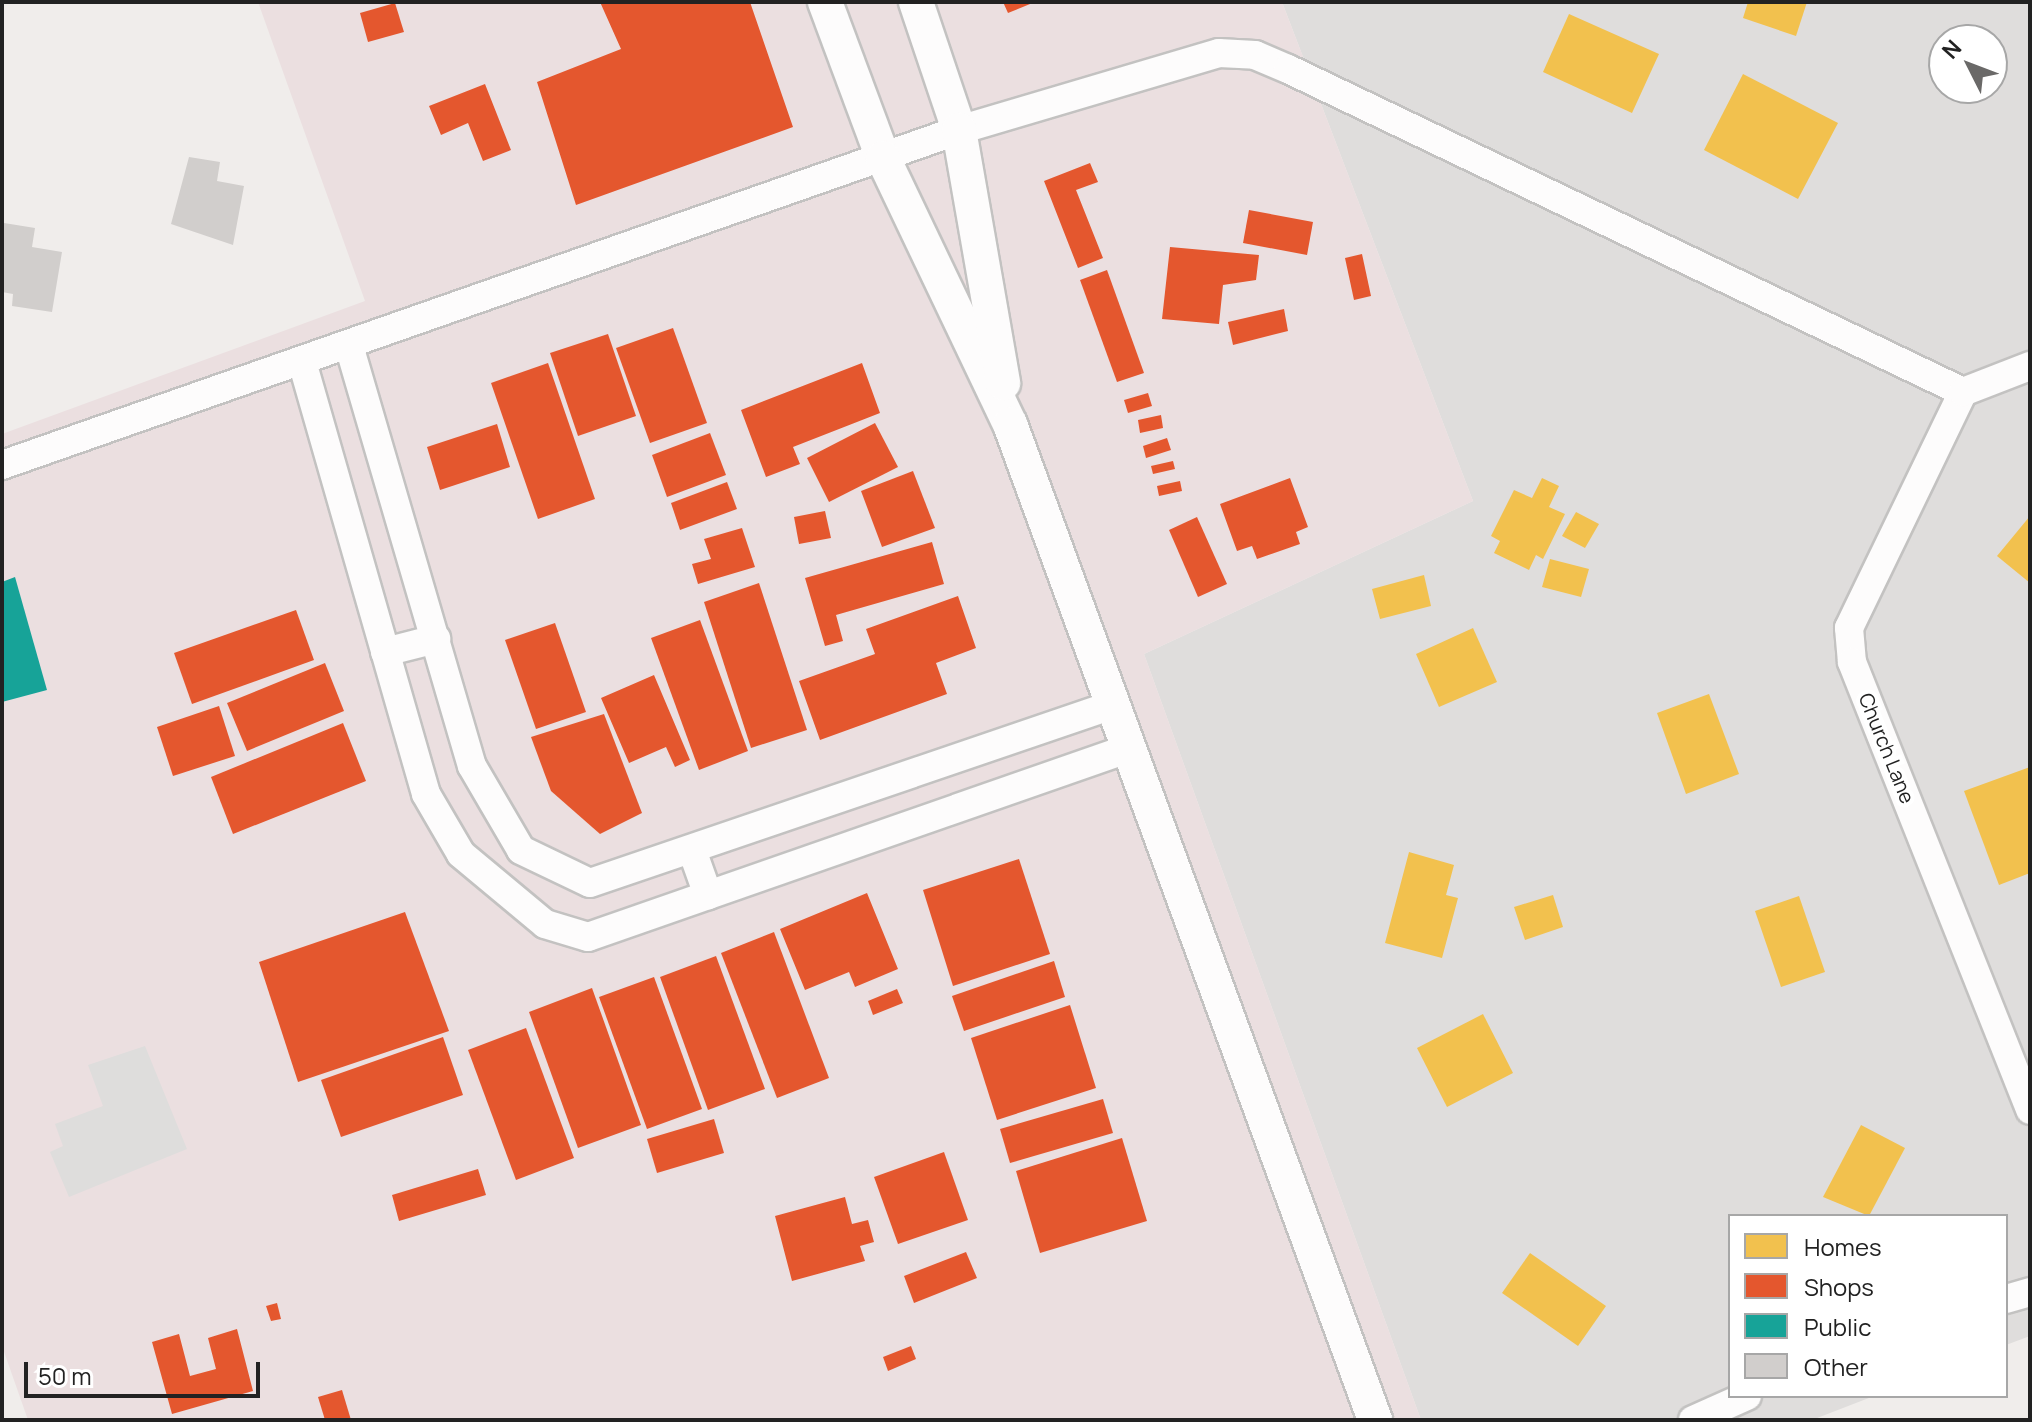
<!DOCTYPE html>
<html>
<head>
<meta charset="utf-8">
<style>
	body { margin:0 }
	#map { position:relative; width:2032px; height:1422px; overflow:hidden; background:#f0edeb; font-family:Manrope,sans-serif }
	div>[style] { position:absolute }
	.residential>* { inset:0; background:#dfdddc }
	.commercial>* { inset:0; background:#ebdfe0 }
	.religious>* { inset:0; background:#dedddc }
	.homes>* { inset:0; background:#f2c14e }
	.shops>* { inset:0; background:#e4572e }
	.public>* { inset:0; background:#17a398 }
	.building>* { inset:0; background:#d1cecc }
	.roads { filter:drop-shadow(2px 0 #c3c2c1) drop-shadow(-2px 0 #c3c2c1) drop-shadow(0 2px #c3c2c1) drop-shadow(0 -2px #c3c2c1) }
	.minor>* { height:28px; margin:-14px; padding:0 14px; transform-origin:14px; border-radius:14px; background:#fdfcfc }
	.tertiary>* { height:34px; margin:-17px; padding:0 17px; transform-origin:17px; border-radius:17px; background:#fdfcfc }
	span { translate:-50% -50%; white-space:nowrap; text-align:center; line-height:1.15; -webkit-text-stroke:8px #fff; paint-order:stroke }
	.street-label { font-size:20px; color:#222 }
	.frame { position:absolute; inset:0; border:4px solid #222; pointer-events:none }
	.legend { position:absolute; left:1728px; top:1214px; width:280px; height:184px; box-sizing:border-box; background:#fff; border:2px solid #a7a7a7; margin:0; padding:10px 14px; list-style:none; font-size:24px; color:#222 }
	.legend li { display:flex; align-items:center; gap:16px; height:40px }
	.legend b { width:40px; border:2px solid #a7a7a7 }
	.north { position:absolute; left:1928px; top:24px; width:80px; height:80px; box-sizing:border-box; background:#fff; border:2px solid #a7a7a7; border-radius:50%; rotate:312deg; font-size:22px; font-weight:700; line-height:32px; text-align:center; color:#222 }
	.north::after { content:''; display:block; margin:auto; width:28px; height:36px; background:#6a6968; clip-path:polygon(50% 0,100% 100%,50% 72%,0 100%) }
	.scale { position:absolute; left:24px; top:1362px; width:236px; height:36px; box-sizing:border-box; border:4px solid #222; border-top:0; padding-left:10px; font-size:24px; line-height:28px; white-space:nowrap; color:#222; -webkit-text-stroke:6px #fff; paint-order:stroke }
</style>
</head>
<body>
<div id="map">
	<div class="residential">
		<i style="clip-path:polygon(evenodd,1282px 2px,2030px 2px,2030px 1336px,2006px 1345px,2006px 1216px,1730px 1216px,1730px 1396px,1874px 1396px,1812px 1420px,1421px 1420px,1144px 654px,1473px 501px,1282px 2px,1944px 40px,1992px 40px,1992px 88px,1944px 88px,1944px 40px)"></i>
	</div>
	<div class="commercial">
		<i style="clip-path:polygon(258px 2px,1282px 2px,1473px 501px,1144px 654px,1421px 1420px,28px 1420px,2px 1346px,2px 434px,365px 301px)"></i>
	</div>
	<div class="religious">
		<i style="clip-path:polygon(145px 1046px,187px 1149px,69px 1197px,50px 1152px,63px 1146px,55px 1124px,103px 1106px,88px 1065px)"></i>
	</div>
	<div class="homes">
		<i style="clip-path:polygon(1748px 2px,1807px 2px,1796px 36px,1743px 18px)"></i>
		<i style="clip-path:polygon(1569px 14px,1659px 54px,1632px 113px,1543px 72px)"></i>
		<i style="clip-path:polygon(1743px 74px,1838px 123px,1798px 199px,1704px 150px)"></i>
		<i style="clip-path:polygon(1542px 478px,1559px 486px,1549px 507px,1565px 514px,1543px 559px,1536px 555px,1529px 570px,1494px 553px,1500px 541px,1491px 536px,1514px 490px,1532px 498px)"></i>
		<i style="clip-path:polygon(1576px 512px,1599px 524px,1585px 548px,1562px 536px)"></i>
		<i style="clip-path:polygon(2030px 516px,2030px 583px,1997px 556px)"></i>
		<i style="clip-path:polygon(1550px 559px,1589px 569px,1581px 597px,1542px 587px)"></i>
		<i style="clip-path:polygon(1424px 575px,1431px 606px,1380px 619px,1372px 589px)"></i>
		<i style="clip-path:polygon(1473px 628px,1497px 682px,1439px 707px,1416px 654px)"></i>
		<i style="clip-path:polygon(1709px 694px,1739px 774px,1686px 794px,1657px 713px)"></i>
		<i style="clip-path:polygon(2030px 767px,2030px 873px,1999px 885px,1964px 791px)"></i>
		<i style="clip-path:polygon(1409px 852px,1454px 865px,1446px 895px,1458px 898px,1442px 958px,1385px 943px)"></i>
		<i style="clip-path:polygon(1553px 895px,1563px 927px,1525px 940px,1514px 907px)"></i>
		<i style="clip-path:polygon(1799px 896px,1825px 972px,1781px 987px,1755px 911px)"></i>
		<i style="clip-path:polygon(1483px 1014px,1513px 1073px,1447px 1107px,1417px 1048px)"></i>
		<i style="clip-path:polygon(1861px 1125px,1905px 1148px,1869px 1216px,1823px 1197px)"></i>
		<i style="clip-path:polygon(1530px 1253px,1606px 1306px,1578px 1346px,1502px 1293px)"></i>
	</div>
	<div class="shops">
		<i style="clip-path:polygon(600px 2px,750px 2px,793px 127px,576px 205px,537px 82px,621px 49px)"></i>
		<i style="clip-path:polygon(1003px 2px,1035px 2px,1008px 13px)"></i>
		<i style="clip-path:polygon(395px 3px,404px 32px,368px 42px,360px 13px)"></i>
		<i style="clip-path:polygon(485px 84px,511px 150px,483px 161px,468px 123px,441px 135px,429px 106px)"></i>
		<i style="clip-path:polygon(1090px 163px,1098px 182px,1076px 190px,1103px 258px,1078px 268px,1044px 181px)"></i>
		<i style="clip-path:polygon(1249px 210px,1313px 222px,1307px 255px,1243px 243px)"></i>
		<i style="clip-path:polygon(1170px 247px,1259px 255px,1256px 280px,1223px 285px,1219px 324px,1162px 319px)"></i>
		<i style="clip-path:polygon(1362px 254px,1371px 296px,1354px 300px,1345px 258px)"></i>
		<i style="clip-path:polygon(1107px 270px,1144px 373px,1117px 382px,1080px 280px)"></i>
		<i style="clip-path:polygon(1284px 309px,1288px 331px,1233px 345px,1228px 322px)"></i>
		<i style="clip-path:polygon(673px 328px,707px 423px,650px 443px,616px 348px)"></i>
		<i style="clip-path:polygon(608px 334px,636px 416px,578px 436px,550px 353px)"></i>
		<i style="clip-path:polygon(548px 363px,595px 499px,538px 519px,491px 383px)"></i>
		<i style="clip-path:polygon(862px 363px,880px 413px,793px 447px,800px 464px,766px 477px,741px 410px)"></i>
		<i style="clip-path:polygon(1148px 393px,1152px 406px,1128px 413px,1124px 400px)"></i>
		<i style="clip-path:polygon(1161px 415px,1163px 428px,1140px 433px,1138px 420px)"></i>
		<i style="clip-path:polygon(875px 423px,898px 467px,829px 502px,807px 458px)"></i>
		<i style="clip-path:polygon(497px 424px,510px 467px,440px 490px,427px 447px)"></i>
		<i style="clip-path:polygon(710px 433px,726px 475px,667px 497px,652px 455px)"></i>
		<i style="clip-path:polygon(1167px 438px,1171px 450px,1146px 458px,1143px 446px)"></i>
		<i style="clip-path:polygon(1173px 461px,1175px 469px,1153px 474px,1151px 466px)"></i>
		<i style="clip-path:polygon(913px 471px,935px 528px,882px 547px,861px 491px)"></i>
		<i style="clip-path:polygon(1290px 478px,1308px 527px,1296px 532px,1300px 544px,1257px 559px,1252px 546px,1237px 551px,1220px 504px)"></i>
		<i style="clip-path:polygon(1180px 481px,1182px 491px,1159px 496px,1157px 486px)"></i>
		<i style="clip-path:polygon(727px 482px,737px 509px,680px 530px,671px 503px)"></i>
		<i style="clip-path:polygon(825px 511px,831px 538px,799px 544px,794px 517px)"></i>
		<i style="clip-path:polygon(1197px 517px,1227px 584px,1198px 597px,1169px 530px)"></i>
		<i style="clip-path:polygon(742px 528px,755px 567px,698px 584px,692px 564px,711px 559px,704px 539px)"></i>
		<i style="clip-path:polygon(932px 542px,944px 584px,836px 615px,843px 641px,825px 646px,805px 578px)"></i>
		<i style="clip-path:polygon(759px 583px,807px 730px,751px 748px,704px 602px)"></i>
		<i style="clip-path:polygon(958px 596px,976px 648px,936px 663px,947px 694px,820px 740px,799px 681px,875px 654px,866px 629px)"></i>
		<i style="clip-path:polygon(296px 610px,314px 660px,192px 704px,174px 653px)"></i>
		<i style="clip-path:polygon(700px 620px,748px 751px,699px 770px,651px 638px)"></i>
		<i style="clip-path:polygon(555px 623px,586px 712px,536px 729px,505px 640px)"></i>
		<i style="clip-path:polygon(325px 663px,344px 711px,247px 751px,227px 703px)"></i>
		<i style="clip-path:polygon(654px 675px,690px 760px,675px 767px,666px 747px,629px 763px,601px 698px)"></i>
		<i style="clip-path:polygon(219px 706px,235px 756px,173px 776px,157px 727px)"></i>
		<i style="clip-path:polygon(604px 714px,642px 813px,600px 834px,551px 791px,531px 737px)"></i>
		<i style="clip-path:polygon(343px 723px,366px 781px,233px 834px,211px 777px)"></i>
		<i style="clip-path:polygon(1019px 859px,1050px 954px,953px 986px,923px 890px)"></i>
		<i style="clip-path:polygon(867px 893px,898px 969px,855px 987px,849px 972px,805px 990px,780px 929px)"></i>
		<i style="clip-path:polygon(405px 912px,449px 1031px,298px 1082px,259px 962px)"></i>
		<i style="clip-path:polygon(774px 932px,829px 1078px,777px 1098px,721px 953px)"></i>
		<i style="clip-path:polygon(716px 956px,765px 1089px,708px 1110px,660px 977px)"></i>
		<i style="clip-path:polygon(1054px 961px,1065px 997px,964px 1031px,952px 996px)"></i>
		<i style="clip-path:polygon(654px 977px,702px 1109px,647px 1129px,599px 997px)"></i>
		<i style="clip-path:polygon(592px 988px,641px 1125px,578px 1148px,529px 1012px)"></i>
		<i style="clip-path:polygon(897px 989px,903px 1003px,873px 1015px,868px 1001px)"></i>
		<i style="clip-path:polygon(1070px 1005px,1096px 1088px,997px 1120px,971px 1038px)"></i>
		<i style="clip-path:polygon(526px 1028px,574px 1158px,516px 1180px,468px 1050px)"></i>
		<i style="clip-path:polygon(443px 1037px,463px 1095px,341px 1137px,321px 1080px)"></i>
		<i style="clip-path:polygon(1103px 1099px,1113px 1133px,1010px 1163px,1000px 1129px)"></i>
		<i style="clip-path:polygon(714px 1119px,724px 1153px,657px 1173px,647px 1139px)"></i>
		<i style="clip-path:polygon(1122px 1138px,1147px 1221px,1040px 1253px,1016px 1171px)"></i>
		<i style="clip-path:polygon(944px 1152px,968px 1220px,898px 1244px,874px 1177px)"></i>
		<i style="clip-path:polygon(478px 1169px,486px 1195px,399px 1221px,392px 1195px)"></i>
		<i style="clip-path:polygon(845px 1197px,852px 1224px,868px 1220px,874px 1242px,860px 1246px,865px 1261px,792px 1281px,775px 1216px)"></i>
		<i style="clip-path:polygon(966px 1252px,977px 1278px,914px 1303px,904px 1276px)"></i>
		<i style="clip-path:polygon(277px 1303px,281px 1319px,271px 1321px,266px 1306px)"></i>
		<i style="clip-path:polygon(237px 1329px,253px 1391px,172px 1414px,152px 1342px,179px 1334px,190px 1376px,216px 1369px,208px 1338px)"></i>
		<i style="clip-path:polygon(911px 1346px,916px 1359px,888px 1371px,883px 1357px)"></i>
		<i style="clip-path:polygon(342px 1390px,351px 1420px,325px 1420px,318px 1397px)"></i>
	</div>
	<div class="public">
		<i style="clip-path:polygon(15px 577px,47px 690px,2px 702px,2px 582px)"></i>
	</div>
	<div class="building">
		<i style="clip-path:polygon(189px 157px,220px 162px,217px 181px,244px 186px,233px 245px,171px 224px)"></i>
		<i style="clip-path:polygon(4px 223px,35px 228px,32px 247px,62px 252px,52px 312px,12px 306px,13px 294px,2px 292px)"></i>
	</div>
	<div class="roads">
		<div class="minor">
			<i style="left:350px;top:349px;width:434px;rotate:73.7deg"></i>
			<i style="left:472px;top:766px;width:97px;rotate:59.7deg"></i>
			<i style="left:521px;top:850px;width:76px;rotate:25.6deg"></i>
			<i style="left:590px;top:883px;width:552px;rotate:-18.8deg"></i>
			<i style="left:303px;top:365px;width:446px;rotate:74deg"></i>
			<i style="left:426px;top:794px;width:69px;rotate:59.7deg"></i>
			<i style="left:461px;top:854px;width:109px;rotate:39.8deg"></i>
			<i style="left:545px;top:924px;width:45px;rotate:16.8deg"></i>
			<i style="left:588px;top:937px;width:574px;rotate:-19.22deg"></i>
			<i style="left:1963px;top:392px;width:262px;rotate:115.8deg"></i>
			<i style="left:1849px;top:628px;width:34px;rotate:85deg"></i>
			<i style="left:1852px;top:662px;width:482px;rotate:68.3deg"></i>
			<i style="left:2px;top:465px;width:1014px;rotate:-19.29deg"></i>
			<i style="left:959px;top:130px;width:271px;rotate:-16.5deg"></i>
			<i style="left:1219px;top:53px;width:36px;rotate:3deg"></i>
			<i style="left:1255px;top:55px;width:36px;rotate:23deg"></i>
			<i style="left:1288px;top:69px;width:748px;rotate:25.57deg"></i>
			<i style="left:1963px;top:392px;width:72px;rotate:-21.2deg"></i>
			<i style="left:385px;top:652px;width:53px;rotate:-14.3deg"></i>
			<i style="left:692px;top:850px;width:48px;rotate:70.4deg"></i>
			<i style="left:2006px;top:1299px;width:25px;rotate:-16deg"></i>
			<i style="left:1693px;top:1420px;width:59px;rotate:-24deg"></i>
		</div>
		<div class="tertiary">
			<i style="left:825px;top:2px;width:166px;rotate:69.6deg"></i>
			<i style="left:883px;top:158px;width:295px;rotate:64.5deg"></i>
			<i style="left:1010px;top:424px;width:1061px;rotate:69.87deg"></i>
			<i style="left:916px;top:2px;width:135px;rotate:71.4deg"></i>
			<i style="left:959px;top:130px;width:257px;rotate:80.1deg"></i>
		</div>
	</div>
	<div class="street-label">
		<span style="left:1887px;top:748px;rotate:68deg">Church Lane</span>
	</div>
	<div class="frame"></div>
	<ul class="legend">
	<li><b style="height:22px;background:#f2c14e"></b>Homes</li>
	<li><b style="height:22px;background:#e4572e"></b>Shops</li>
	<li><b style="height:22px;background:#17a398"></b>Public</li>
	<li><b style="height:22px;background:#d1cecc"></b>Other</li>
	</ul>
	<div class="north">N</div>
	<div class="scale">50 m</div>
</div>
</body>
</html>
